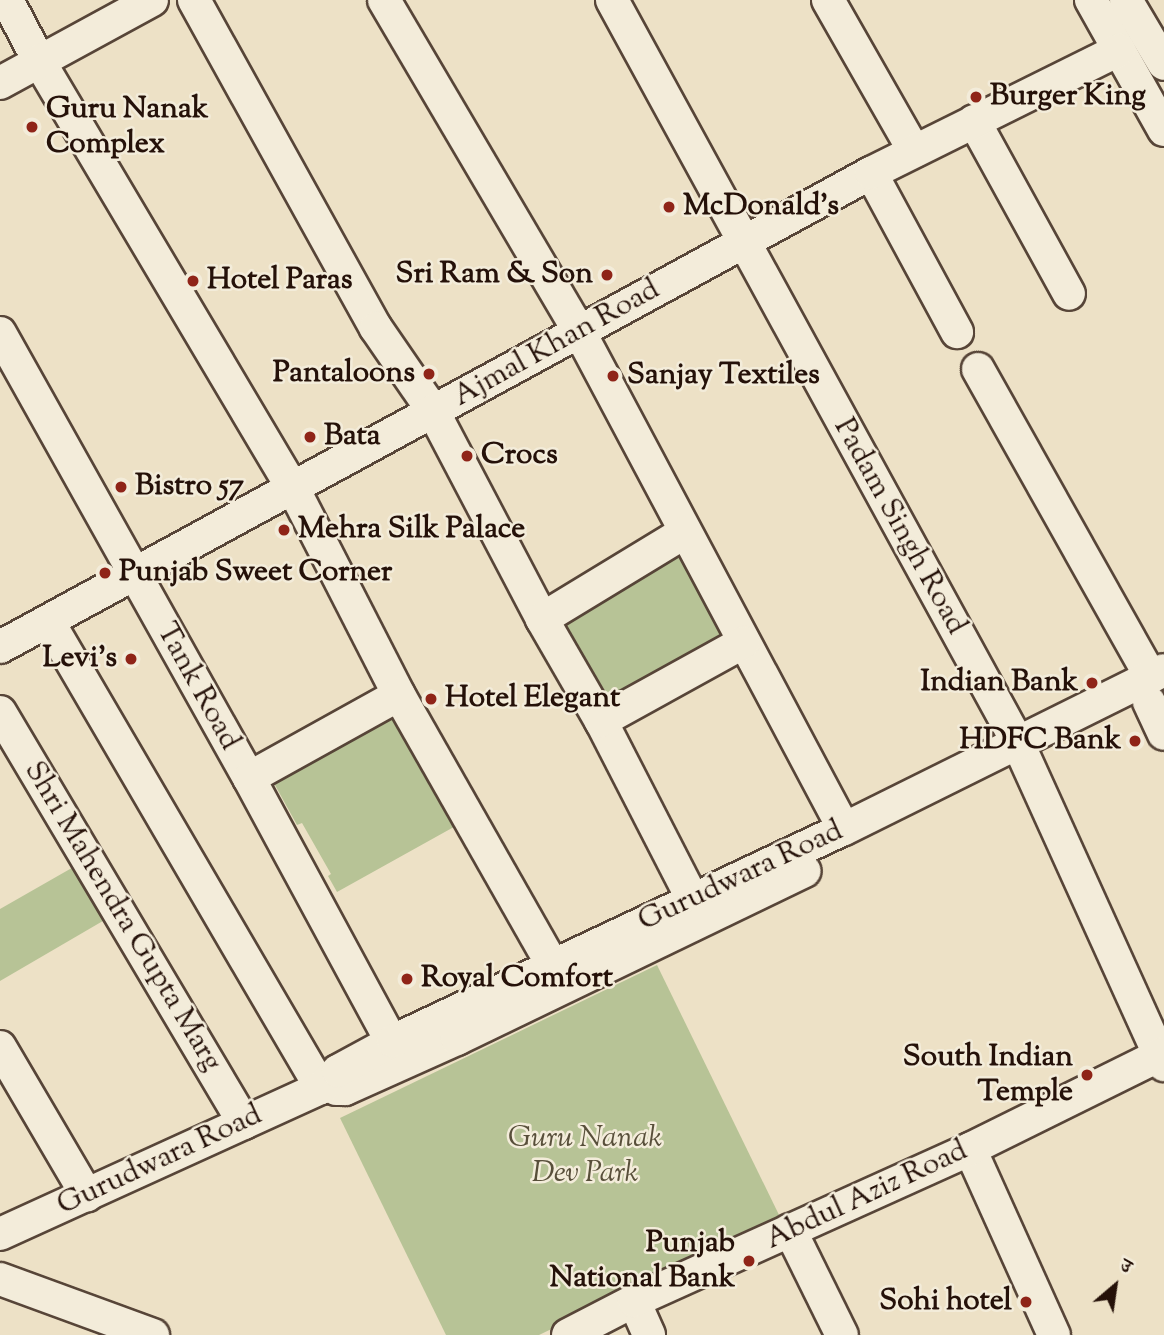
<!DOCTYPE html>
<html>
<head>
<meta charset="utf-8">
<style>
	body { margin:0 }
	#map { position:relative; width:1164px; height:1335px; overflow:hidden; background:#ede1c6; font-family:"Sorts Mill Goudy","Noto Serif Devanagari",serif }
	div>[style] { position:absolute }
	.green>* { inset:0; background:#b7c396 }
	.roads { filter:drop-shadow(2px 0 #574538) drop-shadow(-2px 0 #574538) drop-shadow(0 2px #574538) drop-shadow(0 -2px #574538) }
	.minor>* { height:32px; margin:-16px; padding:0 16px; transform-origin:16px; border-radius:16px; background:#f3ecda }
	.dots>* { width:19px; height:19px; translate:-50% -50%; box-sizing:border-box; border:4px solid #f3ecda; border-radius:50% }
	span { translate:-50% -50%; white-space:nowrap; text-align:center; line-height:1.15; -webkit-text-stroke:5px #f3ecda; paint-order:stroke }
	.poi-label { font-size:30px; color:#251109; font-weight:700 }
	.left { translate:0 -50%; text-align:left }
	.right { translate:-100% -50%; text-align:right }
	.street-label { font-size:30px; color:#251109 }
	.park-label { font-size:30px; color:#584f3a; font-style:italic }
	.north { position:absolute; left:1080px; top:1251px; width:70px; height:70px; -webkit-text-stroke:5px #f3ecda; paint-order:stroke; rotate:29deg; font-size:19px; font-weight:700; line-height:28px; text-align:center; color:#251109 }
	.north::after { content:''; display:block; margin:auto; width:24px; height:32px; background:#251109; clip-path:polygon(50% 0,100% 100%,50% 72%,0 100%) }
</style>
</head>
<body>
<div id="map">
	<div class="green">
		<i style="clip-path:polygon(679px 553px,728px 637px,608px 706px,560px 622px)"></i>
		<i style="clip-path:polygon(396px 707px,461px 823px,337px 892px,328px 876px,331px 874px,302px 823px,297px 825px,270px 776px)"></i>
		<i style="clip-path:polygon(77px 865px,108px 918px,0 981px,0 909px)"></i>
		<i style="clip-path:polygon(657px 965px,781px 1219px,539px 1335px,446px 1335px,340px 1118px)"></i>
	</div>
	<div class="roads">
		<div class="minor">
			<i style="left:7px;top:0;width:69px;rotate:62.3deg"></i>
			<i style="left:39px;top:61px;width:497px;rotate:59.3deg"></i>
			<i style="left:293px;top:488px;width:233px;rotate:62.9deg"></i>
			<i style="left:399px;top:695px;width:312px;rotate:60.4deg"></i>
			<i style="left:194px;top:0;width:375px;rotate:61deg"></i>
			<i style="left:376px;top:328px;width:101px;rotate:55.5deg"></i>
			<i style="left:433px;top:411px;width:235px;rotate:62.3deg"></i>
			<i style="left:542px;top:619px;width:118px;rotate:60deg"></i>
			<i style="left:601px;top:721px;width:201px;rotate:62.8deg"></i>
			<i style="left:384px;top:0;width:384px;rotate:59.5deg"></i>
			<i style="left:579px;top:331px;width:564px;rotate:61.98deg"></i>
			<i style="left:612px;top:0;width:844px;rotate:61.34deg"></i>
			<i style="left:1017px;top:741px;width:356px;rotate:65.6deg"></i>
			<i style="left:828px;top:0;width:174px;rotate:60.3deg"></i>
			<i style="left:1091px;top:0;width:149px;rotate:60.7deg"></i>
			<i style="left:1126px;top:0;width:74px;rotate:59.3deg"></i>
			<i style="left:0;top:83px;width:173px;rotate:-28.6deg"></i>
			<i style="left:974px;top:121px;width:197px;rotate:61.2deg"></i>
			<i style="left:871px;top:173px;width:181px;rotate:61.6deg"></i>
			<i style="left:0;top:333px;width:510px;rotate:60.77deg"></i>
			<i style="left:249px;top:778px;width:322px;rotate:61.6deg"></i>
			<i style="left:978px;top:369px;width:353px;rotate:60.7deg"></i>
			<i style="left:542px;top:619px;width:167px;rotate:-31.3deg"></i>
			<i style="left:48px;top:621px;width:541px;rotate:59.69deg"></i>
			<i style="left:0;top:647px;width:992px;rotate:-28.56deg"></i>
			<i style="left:871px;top:173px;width:277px;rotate:-26.4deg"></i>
			<i style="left:1149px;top:702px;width:35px;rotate:65deg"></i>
			<i style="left:0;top:712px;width:478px;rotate:59.3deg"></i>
			<i style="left:601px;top:721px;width:163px;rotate:-28.9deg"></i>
			<i style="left:249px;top:778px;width:171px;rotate:-29deg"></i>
			<i style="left:0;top:1047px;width:172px;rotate:59.6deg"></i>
			<i style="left:336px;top:1089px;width:9px"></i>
			<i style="left:345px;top:1089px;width:123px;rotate:-24.1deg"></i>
			<i style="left:457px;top:1039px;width:386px;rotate:-25.8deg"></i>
			<i style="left:970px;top:1149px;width:204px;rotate:65.7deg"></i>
			<i style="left:790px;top:1230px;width:117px;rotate:63.7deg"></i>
			<i style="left:0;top:1234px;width:353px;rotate:-24.5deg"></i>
			<i style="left:321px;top:1088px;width:24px;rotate:-45deg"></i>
			<i style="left:338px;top:1071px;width:63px;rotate:-28.6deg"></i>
			<i style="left:393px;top:1041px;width:498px;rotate:-25.2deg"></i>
			<i style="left:844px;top:829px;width:357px;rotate:-26.4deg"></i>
			<i style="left:0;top:1279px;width:163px;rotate:20.1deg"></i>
			<i style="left:634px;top:1301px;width:37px;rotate:66deg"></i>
			<i style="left:568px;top:1335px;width:74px;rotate:-27.3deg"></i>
			<i style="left:634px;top:1301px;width:369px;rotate:-24.3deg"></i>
			<i style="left:970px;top:1149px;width:216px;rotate:-26.3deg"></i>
		</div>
	</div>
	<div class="dots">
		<i style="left:976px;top:97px;background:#8f2418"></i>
		<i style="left:32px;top:127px;background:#8f2418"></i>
		<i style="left:669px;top:207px;background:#8f2418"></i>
		<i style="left:607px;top:275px;background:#8f2418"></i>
		<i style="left:193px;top:281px;background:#8f2418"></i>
		<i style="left:429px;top:374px;background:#8f2418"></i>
		<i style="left:613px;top:376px;background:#8f2418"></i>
		<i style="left:310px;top:437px;background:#8f2418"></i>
		<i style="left:467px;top:456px;background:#8f2418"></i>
		<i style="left:121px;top:487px;background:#8f2418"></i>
		<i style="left:284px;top:530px;background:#8f2418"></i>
		<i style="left:105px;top:573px;background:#8f2418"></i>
		<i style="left:131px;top:659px;background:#8f2418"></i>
		<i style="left:1092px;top:683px;background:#8f2418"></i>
		<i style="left:431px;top:699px;background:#8f2418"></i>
		<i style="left:1135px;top:741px;background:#8f2418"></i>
		<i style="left:407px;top:979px;background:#8f2418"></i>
		<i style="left:1087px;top:1075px;background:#8f2418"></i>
		<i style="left:749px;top:1261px;background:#8f2418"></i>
		<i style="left:1026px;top:1302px;background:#8f2418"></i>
	</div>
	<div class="poi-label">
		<span class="left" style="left:990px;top:97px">Burger King</span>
		<span class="left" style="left:46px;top:127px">Guru Nanak<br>Complex</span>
		<span class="left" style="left:683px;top:207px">McDonald's</span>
		<span class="right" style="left:593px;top:275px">Sri Ram &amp; Son</span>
		<span class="left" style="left:207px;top:281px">Hotel Paras</span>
		<span class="right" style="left:415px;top:374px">Pantaloons</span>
		<span class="left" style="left:627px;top:376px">Sanjay Textiles</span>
		<span class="left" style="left:324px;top:437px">Bata</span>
		<span class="left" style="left:481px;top:456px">Crocs</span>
		<span class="left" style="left:135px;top:487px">Bistro 57</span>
		<span class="left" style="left:298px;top:530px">Mehra Silk Palace</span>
		<span class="left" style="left:119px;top:573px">Punjab Sweet Corner</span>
		<span class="right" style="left:117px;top:659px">Levi's</span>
		<span class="right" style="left:1078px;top:683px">Indian Bank</span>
		<span class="left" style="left:445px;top:699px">Hotel Elegant</span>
		<span class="right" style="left:1121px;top:741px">HDFC Bank</span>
		<span class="left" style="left:421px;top:979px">Royal Comfort</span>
		<span class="right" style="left:1073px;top:1075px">South Indian<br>Temple</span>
		<span class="right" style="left:735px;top:1261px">Punjab<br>National Bank</span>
		<span class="right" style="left:1012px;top:1302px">Sohi hotel</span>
	</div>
	<div class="street-label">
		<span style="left:557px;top:344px;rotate:-29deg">Ajmal Khan Road</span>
		<span style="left:899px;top:527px;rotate:61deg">Padam Singh Road</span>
		<span style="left:197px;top:687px;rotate:61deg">Tank Road</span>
		<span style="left:741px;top:877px;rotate:-25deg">Gurudwara Road</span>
		<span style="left:122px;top:917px;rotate:59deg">Shri Mahendra Gupta Marg</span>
		<span style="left:160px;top:1161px;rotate:-25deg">Gurudwara Road</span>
		<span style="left:867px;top:1196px;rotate:-25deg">Abdul Aziz Road</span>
	</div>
	<div class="park-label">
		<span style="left:585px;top:1156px">Guru Nanak<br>Dev Park</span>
	</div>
	<div class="north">उ</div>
</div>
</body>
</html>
